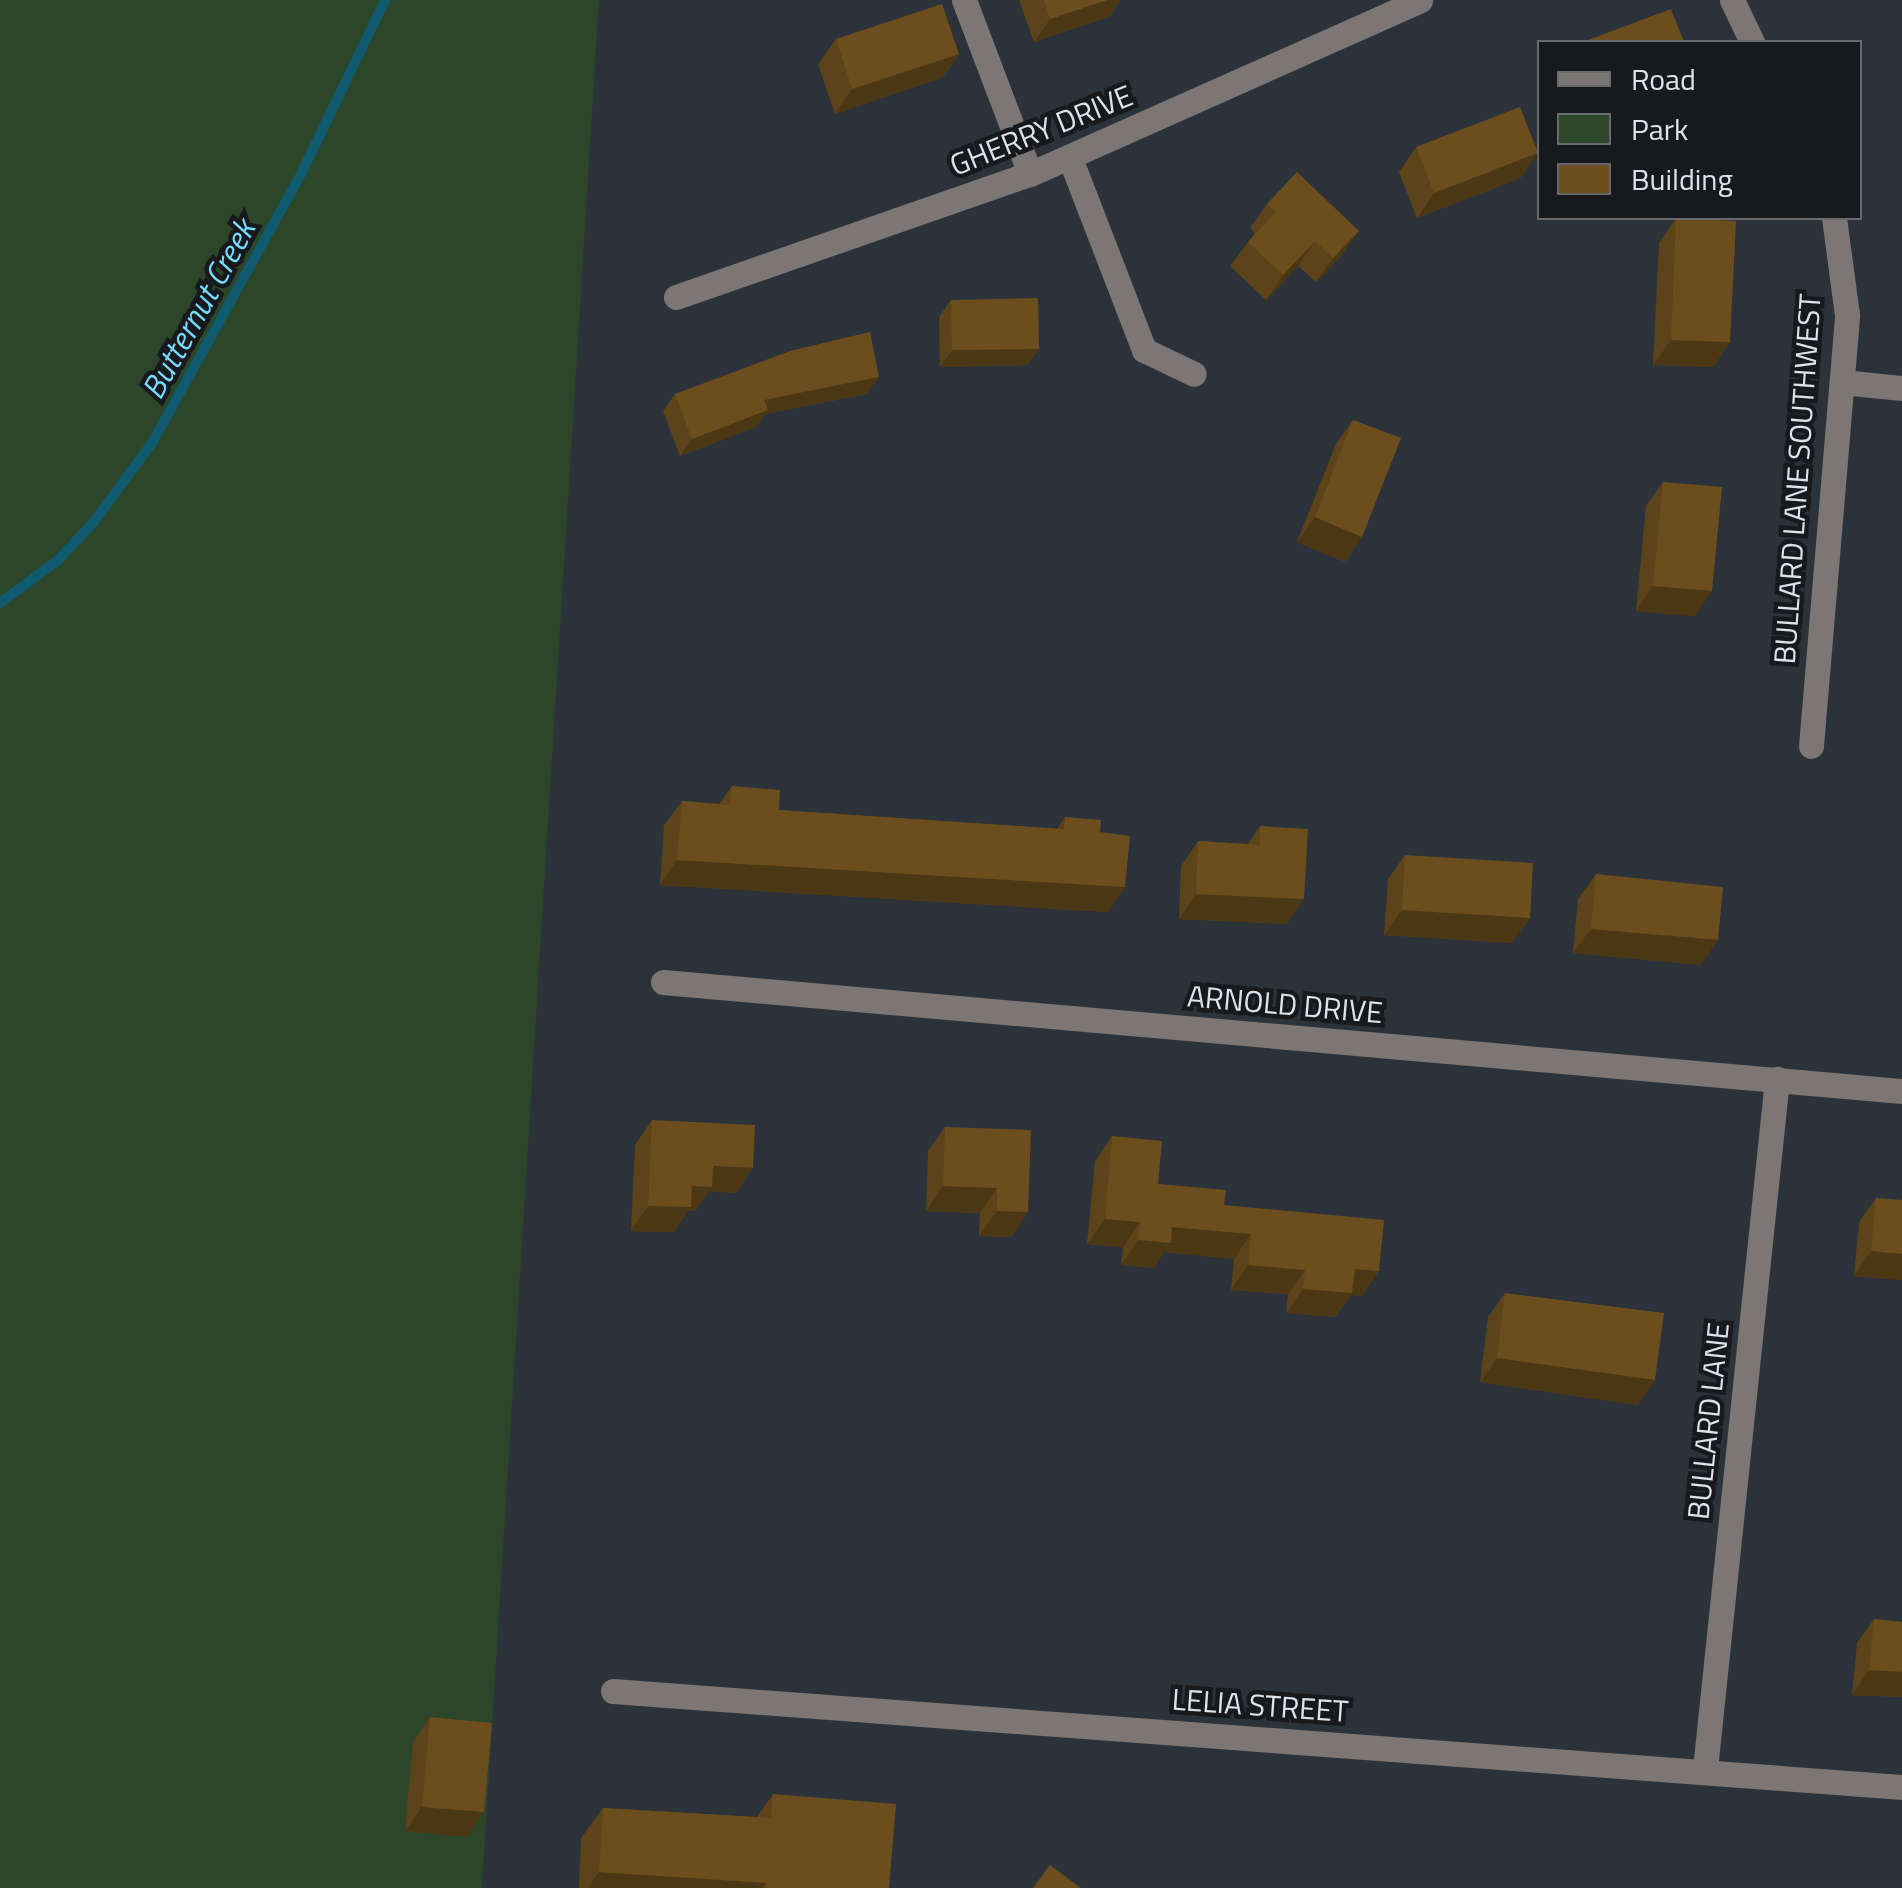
<!DOCTYPE html>
<html>
<head>
<meta charset="utf-8">
<style>
	body { margin:0 }
	#map { position:relative; width:1902px; height:1888px; overflow:hidden; background:#2c323a; font-family:"Titillium Web",sans-serif }
	div>[style] { position:absolute }
	.green>* { inset:0; background:#2c462a }
	.stream>* { height:10px; margin:-5px; padding:0 5px; transform-origin:5px; border-radius:5px; background:#0f5a6f }
	.minor>* { height:25px; margin:-12.5px; padding:0 12.5px; transform-origin:12.5px; border-radius:12.5px; background:#7c7675 }
	.wall>* { inset:0; background:#5d431a }
	.shaded-wall>* { inset:0; background:#4c3715 }
	.building>* { inset:0; background:#6c4e1e }
	span { translate:-50% -50%; white-space:nowrap; text-align:center; line-height:1.15; -webkit-text-stroke:9px #17191d; paint-order:stroke }
	.street-label { font-size:30px; color:#dfe2e8 }
	.water-label { font-size:32px; color:#77dbfe; font-style:italic }
	.legend { position:absolute; left:1537px; top:40px; width:325px; height:180px; box-sizing:border-box; background:#17191d; border:2px solid #67696e; margin:0; padding:12px 18px; list-style:none; font-size:30px; color:#dfe2e8 }
	.legend li { display:flex; align-items:center; gap:20px; height:50px }
	.legend b { width:50px; border:2px solid #67696e }
</style>
</head>
<body>
<div id="map">
	<div class="green">
		<i style="clip-path:polygon(0 0,599px 0,482px 1888px,0 1888px)"></i>
	</div>
	<div class="stream">
		<i style="left:0;top:603px;width:71px;rotate:-36.4deg"></i>
		<i style="left:57px;top:561px;width:52px;rotate:-46.5deg"></i>
		<i style="left:93px;top:523px;width:99px;rotate:-53.6deg"></i>
		<i style="left:152px;top:443px;width:310px;rotate:-61deg"></i>
		<i style="left:302px;top:172px;width:191px;rotate:-64.2deg"></i>
	</div>
	<div class="minor">
		<i style="left:964px;top:0;width:186px;rotate:69.2deg"></i>
		<i style="left:1732px;top:0;width:47px;rotate:64.5deg"></i>
		<i style="left:1070px;top:158px;width:206px;rotate:68.9deg"></i>
		<i style="left:1144px;top:350px;width:55px;rotate:25.6deg"></i>
		<i style="left:676px;top:297px;width:375px;rotate:-19.2deg"></i>
		<i style="left:1030px;top:174px;width:427px;rotate:-24deg"></i>
		<i style="left:1842px;top:382px;width:60px;rotate:5.7deg"></i>
		<i style="left:1811px;top:746px;width:433px;rotate:-85.2deg"></i>
		<i style="left:1847px;top:315px;width:98px;rotate:-97.6deg"></i>
		<i style="left:663px;top:982px;width:1244px;rotate:5.03deg"></i>
		<i style="left:613px;top:1691px;width:1293px;rotate:4.26deg"></i>
		<i style="left:1705px;top:1769px;width:694px;rotate:-84.04deg"></i>
	</div>
	<div class="wall">
		<i style="clip-path:polygon(1019px 0,1121px 0,1109px 17px,1034px 42px)"></i>
		<i style="clip-path:polygon(836px 39px,959px 54px,942px 78px,835px 114px,818px 64px)"></i>
		<i style="clip-path:polygon(1416px 147px,1521px 178px,1417px 218px,1399px 172px)"></i>
		<i style="clip-path:polygon(1267px 204px,1342px 255px,1316px 282px,1298px 266px,1266px 300px,1230px 266px,1255px 233px,1250px 228px)"></i>
		<i style="clip-path:polygon(1676px 218px,1730px 342px,1713px 367px,1653px 365px,1659px 243px)"></i>
		<i style="clip-path:polygon(951px 300px,1039px 349px,1027px 365px,940px 367px,939px 317px)"></i>
		<i style="clip-path:polygon(675px 394px,867px 394px,765px 414px,756px 427px,680px 456px,663px 411px)"></i>
		<i style="clip-path:polygon(1353px 420px,1362px 537px,1345px 562px,1297px 542px,1336px 444px)"></i>
		<i style="clip-path:polygon(1663px 482px,1695px 616px,1636px 611px,1646px 506px)"></i>
		<i style="clip-path:polygon(732px 786px,779px 810px,1057px 829px,1065px 817px,1100px 832px,1125px 887px,1108px 912px,660px 885px,664px 825px,682px 801px,719px 804px)"></i>
		<i style="clip-path:polygon(1260px 826px,1287px 924px,1179px 919px,1181px 866px,1198px 841px,1248px 844px)"></i>
		<i style="clip-path:polygon(1405px 855px,1512px 943px,1384px 935px,1388px 879px)"></i>
		<i style="clip-path:polygon(1596px 874px,1701px 965px,1573px 953px,1578px 899px)"></i>
		<i style="clip-path:polygon(652px 1120px,736px 1193px,709px 1191px,695px 1211px,688px 1211px,674px 1232px,631px 1231px,635px 1145px)"></i>
		<i style="clip-path:polygon(945px 1127px,1028px 1212px,1011px 1237px,979px 1236px,980px 1213px,926px 1211px,928px 1151px)"></i>
		<i style="clip-path:polygon(1112px 1136px,1158px 1184px,1224px 1205px,1379px 1271px,1362px 1296px,1351px 1295px,1335px 1317px,1286px 1313px,1288px 1294px,1231px 1290px,1234px 1259px,1164px 1252px,1154px 1268px,1121px 1265px,1123px 1247px,1087px 1244px,1095px 1161px)"></i>
		<i style="clip-path:polygon(1876px 1198px,1902px 1280px,1854px 1276px,1859px 1222px)"></i>
		<i style="clip-path:polygon(1505px 1293px,1638px 1405px,1480px 1382px,1488px 1317px)"></i>
		<i style="clip-path:polygon(1874px 1619px,1902px 1697px,1852px 1695px,1857px 1643px)"></i>
		<i style="clip-path:polygon(430px 1717px,467px 1837px,405px 1831px,413px 1742px)"></i>
		<i style="clip-path:polygon(773px 1794px,889px 1888px,579px 1888px,581px 1838px,603px 1808px,757px 1817px)"></i>
	</div>
	<div class="shaded-wall">
		<i style="clip-path:polygon(1106px 0,1121px 0,1109px 17px,1034px 42px,1050px 19px)"></i>
		<i style="clip-path:polygon(959px 54px,942px 78px,835px 114px,852px 89px)"></i>
		<i style="clip-path:polygon(1538px 153px,1521px 178px,1417px 218px,1434px 193px)"></i>
		<i style="clip-path:polygon(1359px 231px,1342px 255px,1316px 282px,1333px 258px)"></i>
		<i style="clip-path:polygon(1315px 241px,1298px 266px,1266px 300px,1283px 275px)"></i>
		<i style="clip-path:polygon(1671px 340px,1730px 342px,1713px 367px,1653px 365px)"></i>
		<i style="clip-path:polygon(1039px 349px,1027px 365px,940px 367px,952px 350px)"></i>
		<i style="clip-path:polygon(879px 377px,867px 394px,765px 414px,756px 427px,680px 456px,692px 439px,764px 400px)"></i>
		<i style="clip-path:polygon(1315px 517px,1362px 537px,1345px 562px,1297px 542px)"></i>
		<i style="clip-path:polygon(1653px 586px,1712px 591px,1695px 616px,1636px 611px)"></i>
		<i style="clip-path:polygon(677px 860px,1125px 887px,1108px 912px,660px 885px)"></i>
		<i style="clip-path:polygon(1196px 894px,1304px 899px,1287px 924px,1179px 919px)"></i>
		<i style="clip-path:polygon(1402px 910px,1530px 918px,1512px 943px,1384px 935px)"></i>
		<i style="clip-path:polygon(1591px 929px,1718px 940px,1701px 965px,1573px 953px)"></i>
		<i style="clip-path:polygon(713px 1166px,753px 1168px,736px 1193px,709px 1191px,695px 1211px,688px 1211px,674px 1232px,631px 1231px,648px 1206px,692px 1186px)"></i>
		<i style="clip-path:polygon(943px 1186px,997px 1188px,980px 1213px,926px 1211px)"></i>
		<i style="clip-path:polygon(997px 1211px,1028px 1212px,1011px 1237px,979px 1236px)"></i>
		<i style="clip-path:polygon(1105px 1219px,1140px 1222px,1123px 1247px,1087px 1244px)"></i>
		<i style="clip-path:polygon(1172px 1227px,1251px 1234px,1234px 1259px,1164px 1252px,1154px 1268px,1121px 1265px,1138px 1240px)"></i>
		<i style="clip-path:polygon(1871px 1251px,1902px 1254px,1902px 1280px,1854px 1276px)"></i>
		<i style="clip-path:polygon(1248px 1265px,1305px 1270px,1288px 1294px,1231px 1290px)"></i>
		<i style="clip-path:polygon(1355px 1269px,1379px 1271px,1362px 1296px,1351px 1295px,1335px 1317px,1286px 1313px,1303px 1289px)"></i>
		<i style="clip-path:polygon(1497px 1358px,1655px 1380px,1638px 1405px,1480px 1382px)"></i>
		<i style="clip-path:polygon(1869px 1670px,1902px 1672px,1902px 1697px,1852px 1695px)"></i>
		<i style="clip-path:polygon(422px 1807px,484px 1812px,467px 1837px,405px 1831px)"></i>
		<i style="clip-path:polygon(599px 1872px,766px 1883px,762px 1888px,588px 1888px)"></i>
	</div>
	<div class="building">
		<i style="clip-path:polygon(1044px 0,1107px 0,1050px 19px)"></i>
		<i style="clip-path:polygon(942px 4px,959px 54px,852px 89px,836px 39px)"></i>
		<i style="clip-path:polygon(1671px 9px,1684px 42px,1583px 42px)"></i>
		<i style="clip-path:polygon(1520px 107px,1538px 153px,1434px 193px,1416px 147px)"></i>
		<i style="clip-path:polygon(1297px 172px,1359px 231px,1333px 258px,1315px 241px,1283px 275px,1248px 242px,1276px 212px,1267px 204px)"></i>
		<i style="clip-path:polygon(1676px 218px,1736px 221px,1730px 342px,1671px 340px)"></i>
		<i style="clip-path:polygon(1038px 298px,1039px 349px,952px 350px,951px 300px)"></i>
		<i style="clip-path:polygon(870px 332px,879px 377px,764px 400px,768px 410px,692px 439px,675px 394px,790px 351px)"></i>
		<i style="clip-path:polygon(1353px 420px,1401px 438px,1362px 537px,1315px 517px)"></i>
		<i style="clip-path:polygon(1663px 482px,1722px 487px,1712px 591px,1653px 586px)"></i>
		<i style="clip-path:polygon(732px 786px,780px 790px,779px 810px,1064px 829px,1065px 817px,1101px 820px,1100px 832px,1130px 836px,1125px 887px,677px 860px,682px 801px,730px 805px)"></i>
		<i style="clip-path:polygon(1260px 826px,1308px 829px,1304px 899px,1196px 894px,1198px 841px,1260px 845px)"></i>
		<i style="clip-path:polygon(1405px 855px,1533px 863px,1530px 918px,1402px 910px)"></i>
		<i style="clip-path:polygon(1596px 874px,1723px 887px,1718px 940px,1591px 929px)"></i>
		<i style="clip-path:polygon(652px 1120px,755px 1125px,753px 1168px,713px 1166px,712px 1187px,692px 1186px,691px 1207px,648px 1206px)"></i>
		<i style="clip-path:polygon(945px 1127px,1031px 1130px,1028px 1212px,997px 1211px,997px 1188px,943px 1186px)"></i>
		<i style="clip-path:polygon(1112px 1136px,1162px 1141px,1158px 1184px,1226px 1190px,1224px 1205px,1384px 1220px,1379px 1271px,1355px 1269px,1352px 1293px,1303px 1289px,1305px 1270px,1248px 1265px,1251px 1234px,1172px 1227px,1171px 1243px,1138px 1240px,1140px 1222px,1105px 1219px)"></i>
		<i style="clip-path:polygon(1876px 1198px,1902px 1200px,1902px 1254px,1871px 1251px)"></i>
		<i style="clip-path:polygon(1505px 1293px,1664px 1313px,1655px 1380px,1497px 1358px)"></i>
		<i style="clip-path:polygon(1874px 1619px,1902px 1622px,1902px 1672px,1869px 1670px)"></i>
		<i style="clip-path:polygon(430px 1717px,492px 1723px,484px 1812px,422px 1807px)"></i>
		<i style="clip-path:polygon(773px 1794px,896px 1804px,889px 1888px,766px 1888px,766px 1883px,599px 1872px,603px 1808px,771px 1818px)"></i>
		<i style="clip-path:polygon(1050px 1865px,1081px 1888px,1033px 1888px)"></i>
	</div>
	<div class="street-label">
		<span style="left:1041px;top:130px;rotate:-22deg">GHERRY DRIVE</span>
		<span style="left:1797px;top:479px;rotate:-86deg">BULLARD LANE SOUTHWEST</span>
		<span style="left:1285px;top:1004px;rotate:5deg">ARNOLD DRIVE</span>
		<span style="left:1708px;top:1421px;rotate:-84deg">BULLARD LANE</span>
		<span style="left:1260px;top:1705px;rotate:4deg">LELIA STREET</span>
	</div>
	<div class="water-label">
		<span style="left:198px;top:309px;rotate:-61deg">Butternut Creek</span>
	</div>
	<ul class="legend">
	<li><b style="height:12px;background:#7c7675"></b>Road</li>
	<li><b style="height:28px;background:#2c462a"></b>Park</li>
	<li><b style="height:28px;background:#6c4e1e"></b>Building</li>
	</ul>
</div>
</body>
</html>
